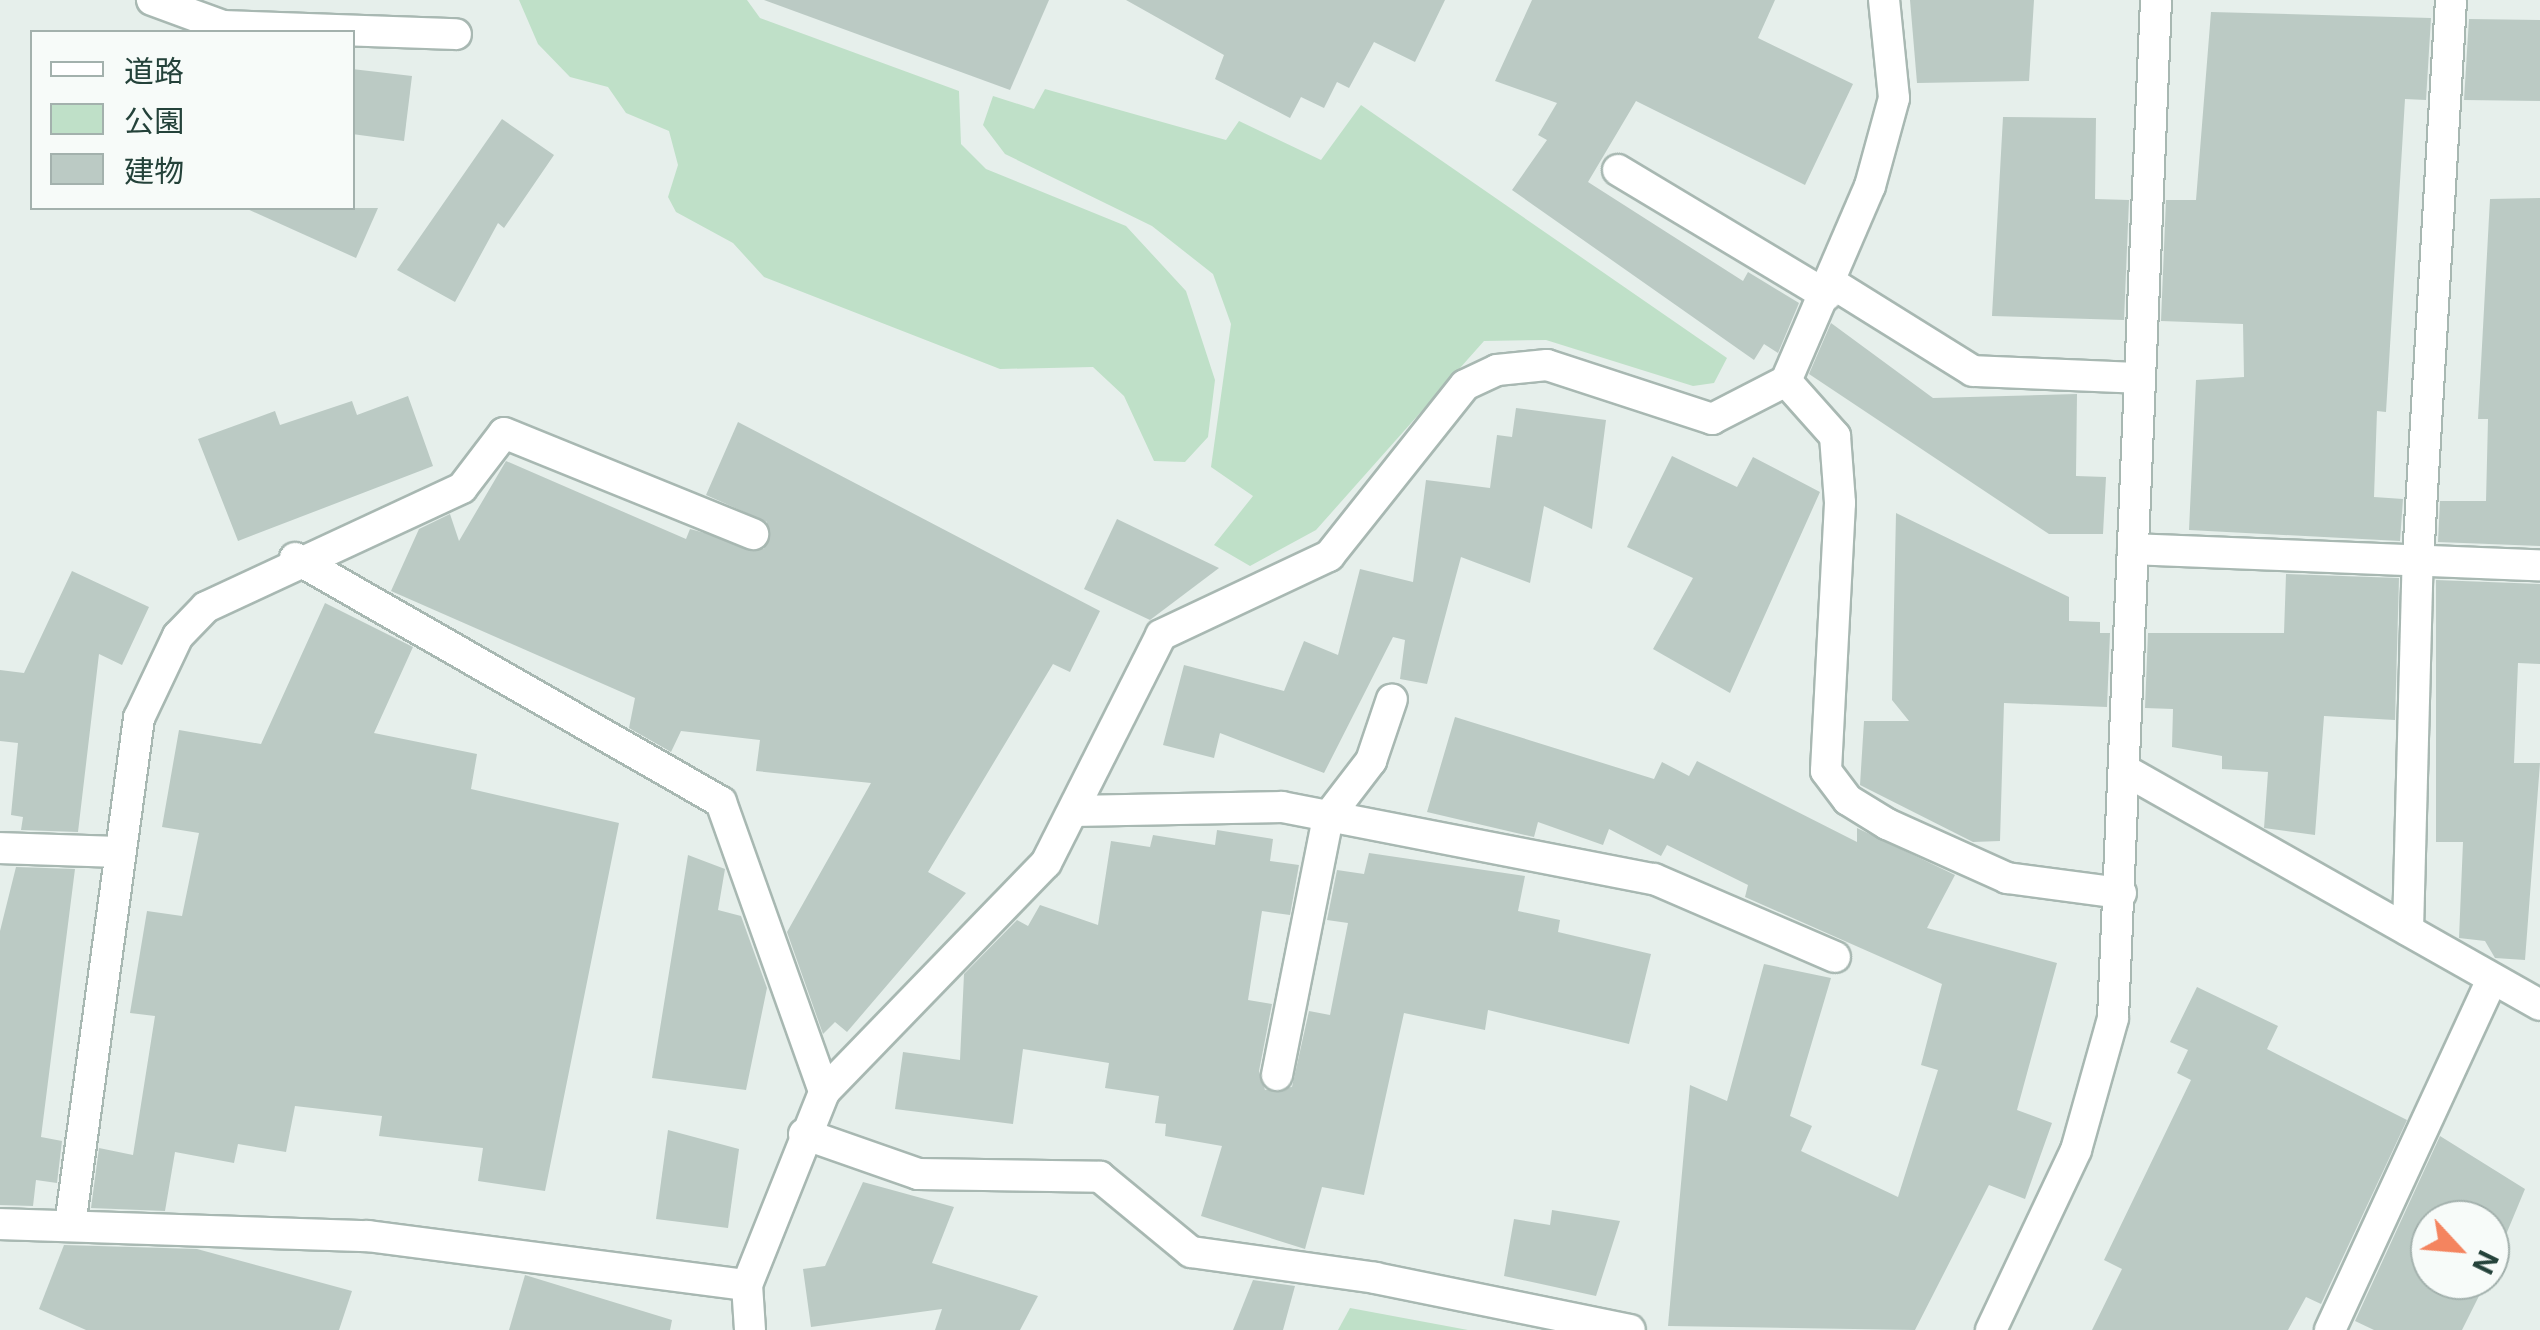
<!DOCTYPE html>
<html>
<head>
<meta charset="utf-8">
<style>
	body { margin:0 }
	#map { position:relative; width:2540px; height:1330px; overflow:hidden; background:#e6efeb; font-family:Inter,"Noto Sans JP",sans-serif }
	div>[style] { position:absolute }
	.green>* { inset:0; background:#bfe0c8 }
	.building>* { inset:0; background:#bbcac4 }
	.roads { filter:drop-shadow(2px 0 #a8b8b2) drop-shadow(-2px 0 #a8b8b2) drop-shadow(0 2px #a8b8b2) drop-shadow(0 -2px #a8b8b2) }
	.street>* { height:30px; margin:-15px; padding:0 15px; transform-origin:15px; border-radius:15px; background:#fff }
	span { translate:-50% -50%; white-space:nowrap; text-align:center; line-height:1.15; -webkit-text-stroke:8px #f7fbf9; paint-order:stroke }
	.legend { position:absolute; left:30px; top:30px; width:325px; height:180px; box-sizing:border-box; background:#f7fbf9; border:2px solid #a3b1ad; margin:0; padding:12px 18px; list-style:none; font-size:30px; color:#24423a }
	.legend li { display:flex; align-items:center; gap:20px; height:50px }
	.legend b { width:50px; border:2px solid #a3b1ad }
	.north { position:absolute; left:2410px; top:1200px; width:100px; height:100px; box-sizing:border-box; background:#f7fbf9; border:2px solid #a3b1ad; border-radius:50%; rotate:116deg; font-size:28px; font-weight:700; line-height:40px; text-align:center; color:#24423a }
	.north::after { content:''; display:block; margin:auto; width:35px; height:45px; background:#f4845f; clip-path:polygon(50% 0,100% 100%,50% 72%,0 100%) }
</style>
</head>
<body>
<div id="map">
	<div class="green">
		<i style="clip-path:polygon(519px 0,747px 0,760px 18px,959px 91px,961px 144px,986px 169px,1126px 226px,1186px 291px,1215px 380px,1208px 437px,1185px 462px,1154px 461px,1124px 396px,1093px 367px,1000px 369px,764px 277px,733px 243px,676px 212px,668px 197px,678px 165px,669px 131px,626px 113px,608px 87px,570px 77px,538px 44px)"></i>
		<i style="clip-path:polygon(1045px 89px,1226px 140px,1239px 121px,1321px 160px,1361px 105px,1727px 358px,1714px 383px,1693px 386px,1546px 340px,1484px 341px,1316px 530px,1250px 566px,1214px 545px,1253px 496px,1211px 467px,1231px 324px,1213px 274px,1152px 226px,1005px 154px,983px 125px,993px 96px,1034px 109px)"></i>
		<i style="clip-path:polygon(1350px 1308px,1468px 1330px,1338px 1330px)"></i>
	</div>
	<div class="building">
		<i style="clip-path:polygon(764px 0,1049px 0,1010px 90px)"></i>
		<i style="clip-path:polygon(1126px 0,1445px 0,1415px 62px,1374px 42px,1349px 88px,1337px 82px,1324px 108px,1301px 97px,1290px 118px,1215px 79px,1224px 55px)"></i>
		<i style="clip-path:polygon(1532px 0,1775px 0,1758px 38px,1853px 84px,1805px 185px,1636px 101px,1588px 182px,1743px 281px,1748px 272px,1799px 303px,1778px 353px,1764px 344px,1754px 360px,1512px 190px,1547px 140px,1538px 135px,1557px 103px,1495px 81px)"></i>
		<i style="clip-path:polygon(1910px 0,2034px 0,2029px 81px,1917px 83px)"></i>
		<i style="clip-path:polygon(2211px 12px,2431px 18px,2426px 100px,2405px 99px,2386px 412px,2377px 411px,2374px 497px,2403px 499px,2400px 541px,2189px 530px,2196px 380px,2244px 377px,2243px 324px,2161px 321px,2166px 200px,2196px 200px)"></i>
		<i style="clip-path:polygon(2469px 19px,2540px 20px,2540px 101px,2464px 100px)"></i>
		<i style="clip-path:polygon(352px 69px,412px 76px,404px 141px,352px 134px)"></i>
		<i style="clip-path:polygon(2003px 117px,2096px 118px,2095px 199px,2129px 200px,2124px 320px,1992px 316px)"></i>
		<i style="clip-path:polygon(502px 119px,554px 155px,504px 228px,498px 223px,455px 302px,397px 270px)"></i>
		<i style="clip-path:polygon(2540px 198px,2540px 546px,2438px 542px,2440px 501px,2486px 501px,2488px 419px,2478px 419px,2490px 199px)"></i>
		<i style="clip-path:polygon(245px 208px,378px 208px,356px 258px)"></i>
		<i style="clip-path:polygon(1831px 323px,1933px 398px,2077px 394px,2076px 476px,2106px 477px,2103px 534px,2049px 534px,1809px 374px)"></i>
		<i style="clip-path:polygon(408px 396px,433px 466px,238px 541px,198px 439px,275px 411px,280px 425px,352px 401px,357px 415px)"></i>
		<i style="clip-path:polygon(1516px 408px,1606px 420px,1592px 529px,1544px 506px,1530px 583px,1461px 557px,1427px 684px,1400px 679px,1405px 640px,1393px 637px,1324px 773px,1220px 733px,1214px 758px,1163px 745px,1184px 665px,1284px 691px,1304px 641px,1338px 655px,1360px 569px,1413px 582px,1426px 480px,1490px 488px,1497px 435px,1512px 437px)"></i>
		<i style="clip-path:polygon(738px 422px,1100px 611px,1070px 672px,1053px 664px,928px 872px,966px 893px,847px 1032px,835px 1022px,823px 1034px,787px 932px,871px 783px,756px 771px,760px 740px,681px 731px,671px 752px,629px 728px,635px 698px,391px 591px,419px 529px,450px 514px,459px 541px,506px 461px,686px 539px,690px 529px,764px 549px,767px 522px,706px 495px)"></i>
		<i style="clip-path:polygon(1672px 456px,1737px 487px,1753px 457px,1820px 492px,1730px 693px,1653px 649px,1693px 578px,1627px 547px)"></i>
		<i style="clip-path:polygon(1896px 513px,2069px 597px,2069px 621px,2100px 622px,2100px 633px,2110px 633px,2107px 707px,2004px 703px,2000px 841px,1973px 842px,1860px 785px,1864px 721px,1909px 721px,1892px 700px)"></i>
		<i style="clip-path:polygon(1117px 519px,1219px 568px,1150px 620px,1084px 589px)"></i>
		<i style="clip-path:polygon(72px 571px,149px 607px,122px 665px,99px 654px,78px 832px,21px 830px,23px 817px,11px 815px,18px 743px,0 741px,0 670px,24px 673px)"></i>
		<i style="clip-path:polygon(2286px 574px,2399px 578px,2395px 720px,2324px 716px,2315px 835px,2264px 828px,2268px 772px,2222px 769px,2222px 756px,2172px 747px,2173px 709px,2145px 708px,2148px 633px,2284px 633px)"></i>
		<i style="clip-path:polygon(2436px 580px,2540px 584px,2540px 664px,2518px 663px,2514px 763px,2540px 763px,2525px 960px,2495px 958px,2485px 941px,2459px 938px,2463px 842px,2436px 842px)"></i>
		<i style="clip-path:polygon(325px 603px,413px 647px,374px 733px,477px 754px,471px 789px,619px 823px,545px 1191px,478px 1181px,483px 1148px,379px 1136px,382px 1116px,295px 1106px,286px 1152px,238px 1144px,234px 1163px,175px 1152px,165px 1211px,91px 1208px,99px 1148px,133px 1155px,155px 1016px,130px 1013px,147px 911px,182px 916px,199px 833px,162px 827px,179px 730px,261px 744px)"></i>
		<i style="clip-path:polygon(1455px 717px,1654px 779px,1662px 762px,1689px 776px,1697px 761px,1857px 842px,1857px 828px,1955px 875px,1927px 928px,2057px 963px,2017px 1110px,2052px 1123px,2025px 1199px,1989px 1185px,1915px 1330px,1668px 1326px,1690px 1085px,1727px 1101px,1764px 964px,1831px 978px,1790px 1116px,1812px 1126px,1801px 1151px,1898px 1197px,1938px 1070px,1921px 1065px,1942px 984px,1745px 897px,1748px 885px,1667px 845px,1661px 856px,1609px 829px,1603px 845px,1538px 822px,1534px 837px,1427px 812px)"></i>
		<i style="clip-path:polygon(1217px 830px,1273px 839px,1270px 861px,1299px 865px,1290px 915px,1262px 911px,1248px 1000px,1272px 1004px,1259px 1071px,1265px 1090px,1292px 1087px,1309px 1011px,1330px 1015px,1348px 923px,1327px 920px,1337px 870px,1364px 874px,1369px 853px,1525px 876px,1518px 911px,1560px 920px,1558px 932px,1651px 954px,1629px 1044px,1488px 1010px,1485px 1030px,1404px 1013px,1364px 1195px,1322px 1187px,1305px 1249px,1201px 1216px,1222px 1146px,1165px 1136px,1166px 1124px,1155px 1123px,1159px 1096px,1105px 1088px,1109px 1063px,1023px 1049px,1013px 1124px,895px 1109px,903px 1052px,960px 1060px,964px 974px,1017px 920px,1028px 926px,1040px 905px,1098px 925px,1111px 841px,1150px 847px,1153px 835px,1215px 845px)"></i>
		<i style="clip-path:polygon(688px 855px,725px 869px,718px 910px,741px 916px,767px 988px,746px 1090px,652px 1078px)"></i>
		<i style="clip-path:polygon(16px 867px,75px 869px,41px 1137px,62px 1141px,57px 1183px,36px 1180px,33px 1206px,0 1205px,0 931px)"></i>
		<i style="clip-path:polygon(2197px 987px,2278px 1026px,2267px 1049px,2407px 1120px,2321px 1304px,2306px 1297px,2288px 1330px,2092px 1330px,2122px 1269px,2104px 1260px,2191px 1080px,2177px 1073px,2188px 1050px,2170px 1042px)"></i>
		<i style="clip-path:polygon(668px 1130px,739px 1149px,728px 1228px,656px 1219px)"></i>
		<i style="clip-path:polygon(2440px 1136px,2525px 1189px,2490px 1273px,2490px 1220px,2430px 1220px,2430px 1280px,2487px 1280px,2462px 1330px,2374px 1330px,2355px 1321px)"></i>
		<i style="clip-path:polygon(863px 1182px,954px 1207px,932px 1263px,1038px 1296px,1020px 1330px,935px 1330px,942px 1309px,811px 1327px,803px 1269px,825px 1266px)"></i>
		<i style="clip-path:polygon(1552px 1210px,1620px 1221px,1596px 1296px,1504px 1276px,1514px 1219px,1550px 1225px)"></i>
		<i style="clip-path:polygon(64px 1245px,197px 1249px,352px 1291px,339px 1330px,86px 1330px,39px 1309px)"></i>
		<i style="clip-path:polygon(525px 1275px,672px 1320px,670px 1330px,509px 1330px)"></i>
		<i style="clip-path:polygon(1253px 1280px,1295px 1286px,1283px 1330px,1233px 1330px)"></i>
	</div>
	<div class="roads">
		<div class="street">
			<i style="left:152px;top:0;width:76px;rotate:20.1deg"></i>
			<i style="left:223px;top:26px;width:233px;rotate:2deg"></i>
			<i style="left:1618px;top:170px;width:243px;rotate:31deg"></i>
			<i style="left:1830px;top:282px;width:168px;rotate:31.9deg"></i>
			<i style="left:1973px;top:371px;width:167px;rotate:2.4deg"></i>
			<i style="left:1786px;top:381px;width:74px;rotate:48.3deg"></i>
			<i style="left:1835px;top:436px;width:67px;rotate:85.7deg"></i>
			<i style="left:1840px;top:503px;width:268px;rotate:93deg"></i>
			<i style="left:1826px;top:771px;width:36px;rotate:53deg"></i>
			<i style="left:1848px;top:800px;width:46px;rotate:31.6deg"></i>
			<i style="left:1887px;top:824px;width:132px;rotate:24.2deg"></i>
			<i style="left:2007px;top:878px;width:115px;rotate:7.5deg"></i>
			<i style="left:2133px;top:549px;width:407px;rotate:2.3deg"></i>
			<i style="left:295px;top:558px;width:491px;rotate:29.8deg"></i>
			<i style="left:721px;top:802px;width:308px;rotate:70.4deg"></i>
			<i style="left:2128px;top:772px;width:473px;rotate:29.5deg"></i>
			<i style="left:1075px;top:811px;width:207px;rotate:-1.1deg"></i>
			<i style="left:1282px;top:807px;width:379px;rotate:11deg"></i>
			<i style="left:1654px;top:879px;width:197px;rotate:23.3deg"></i>
			<i style="left:0;top:848px;width:119px;rotate:1.9deg"></i>
			<i style="left:2408px;top:930px;width:371px;rotate:-88.5deg"></i>
			<i style="left:2418px;top:559px;width:560px;rotate:-86.62deg"></i>
			<i style="left:1277px;top:1075px;width:263px;rotate:-78.8deg"></i>
			<i style="left:1328px;top:817px;width:71px;rotate:-52.5deg"></i>
			<i style="left:1371px;top:761px;width:65px;rotate:-71.3deg"></i>
			<i style="left:804px;top:1134px;width:121px;rotate:19.3deg"></i>
			<i style="left:918px;top:1174px;width:182px;rotate:0.9deg"></i>
			<i style="left:1100px;top:1177px;width:118px;rotate:39.5deg"></i>
			<i style="left:1191px;top:1252px;width:186px;rotate:8deg"></i>
			<i style="left:1375px;top:1278px;width:260px;rotate:11.5deg"></i>
			<i style="left:0;top:1224px;width:368px;rotate:1.9deg"></i>
			<i style="left:368px;top:1236px;width:382px;rotate:7.4deg"></i>
			<i style="left:70px;top:1225px;width:512px;rotate:-82.25deg"></i>
			<i style="left:139px;top:718px;width:91px;rotate:-64.6deg"></i>
			<i style="left:178px;top:636px;width:40px;rotate:-46deg"></i>
			<i style="left:206px;top:607px;width:282px;rotate:-24.9deg"></i>
			<i style="left:462px;top:488px;width:69px;rotate:-52.6deg"></i>
			<i style="left:504px;top:433px;width:269px;rotate:22.1deg"></i>
			<i style="left:750px;top:1330px;width:45px;rotate:-93.8deg"></i>
			<i style="left:747px;top:1285px;width:208px;rotate:-68.2deg"></i>
			<i style="left:824px;top:1092px;width:319px;rotate:-45.9deg"></i>
			<i style="left:1046px;top:863px;width:255px;rotate:-63.2deg"></i>
			<i style="left:1161px;top:635px;width:186px;rotate:-25.2deg"></i>
			<i style="left:1329px;top:556px;width:218px;rotate:-51.5deg"></i>
			<i style="left:1465px;top:385px;width:35px;rotate:-25deg"></i>
			<i style="left:1497px;top:370px;width:50px;rotate:-5.7deg"></i>
			<i style="left:1547px;top:365px;width:174px;rotate:18.1deg"></i>
			<i style="left:1712px;top:419px;width:83px;rotate:-27.2deg"></i>
			<i style="left:1786px;top:381px;width:212px;rotate:-66.7deg"></i>
			<i style="left:1870px;top:186px;width:91px;rotate:-74.7deg"></i>
			<i style="left:1894px;top:98px;width:99px;rotate:-95.8deg"></i>
			<i style="left:1991px;top:1330px;width:199px;rotate:-64.7deg"></i>
			<i style="left:2076px;top:1150px;width:137px;rotate:-74.3deg"></i>
			<i style="left:2113px;top:1018px;width:1019px;rotate:-87.58deg"></i>
			<i style="left:2330px;top:1330px;width:386px;rotate:-65.2deg"></i>
		</div>
	</div>
	<ul class="legend">
	<li><b style="height:12px;background:#fff"></b>道路</li>
	<li><b style="height:28px;background:#bfe0c8"></b>公園</li>
	<li><b style="height:28px;background:#bbcac4"></b>建物</li>
	</ul>
	<div class="north">N</div>
</div>
</body>
</html>
